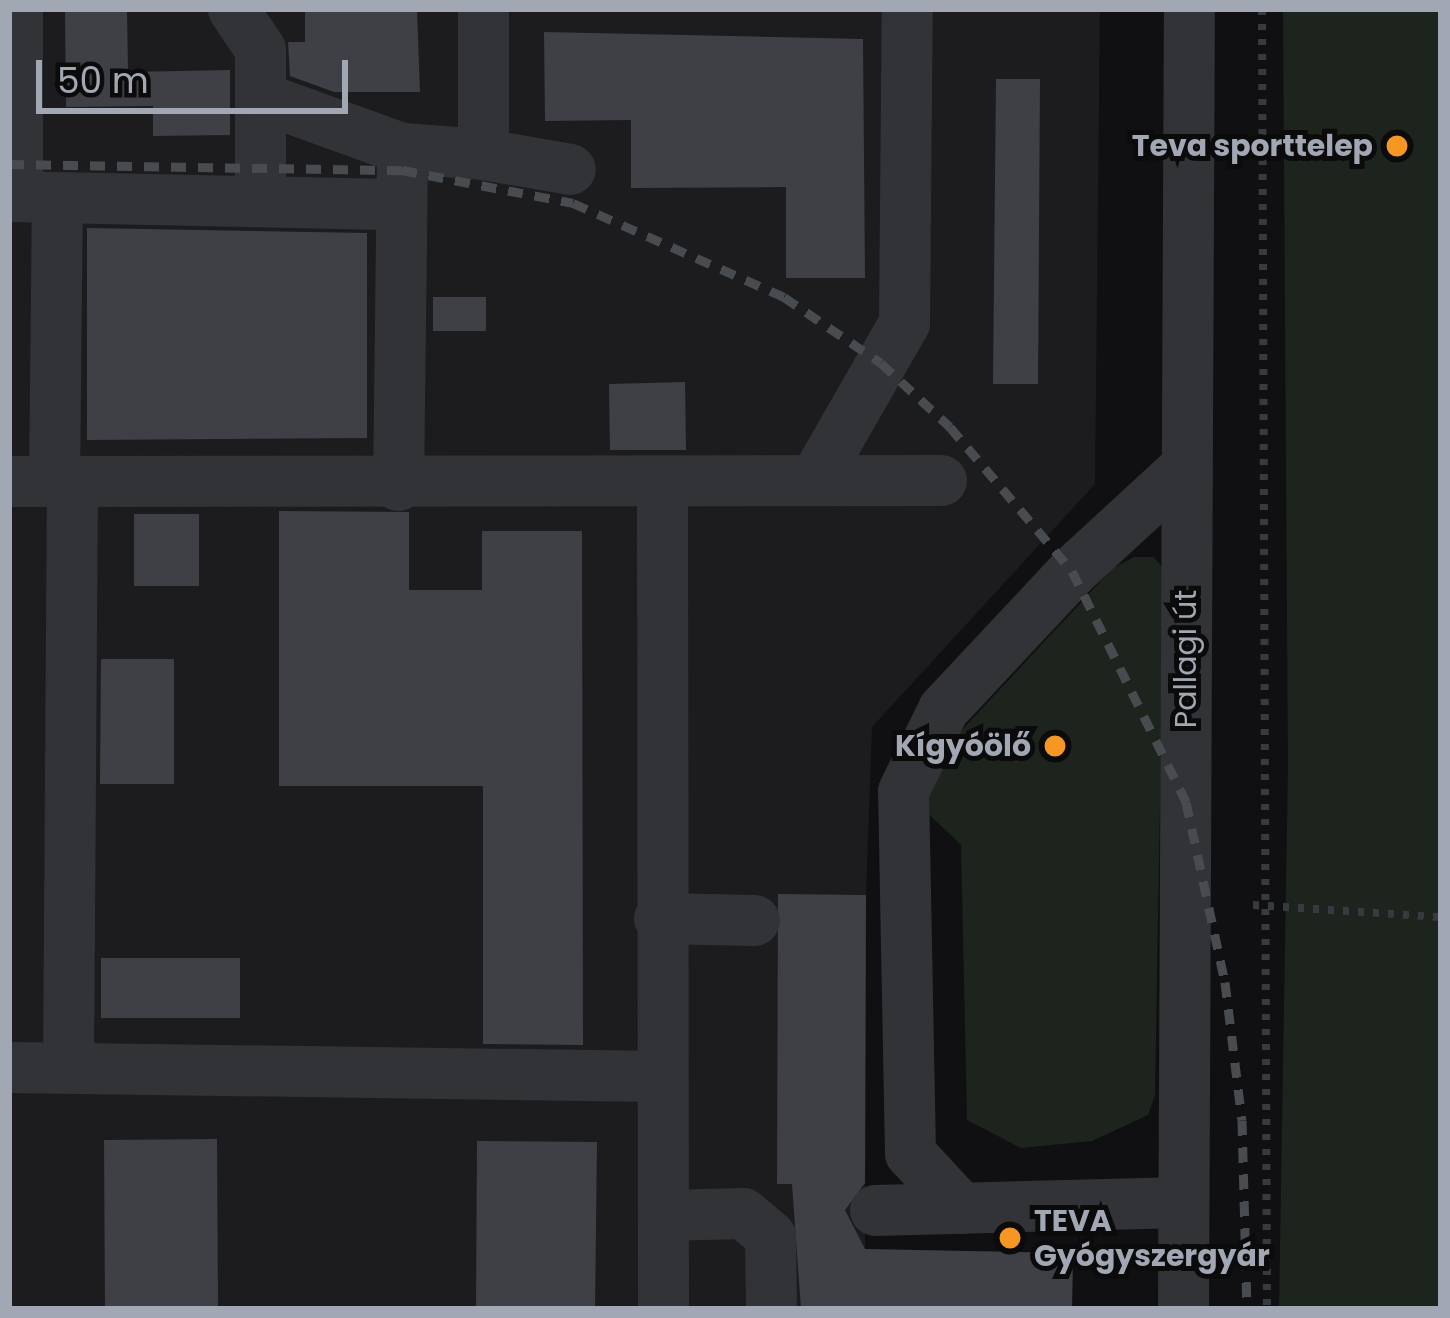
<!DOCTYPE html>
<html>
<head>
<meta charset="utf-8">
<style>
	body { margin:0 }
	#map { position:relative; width:1450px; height:1318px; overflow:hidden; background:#101012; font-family:Poppins,sans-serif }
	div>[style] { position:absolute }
	.built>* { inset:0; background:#1c1c1f }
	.green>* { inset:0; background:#1c241d }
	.building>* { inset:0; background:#3f4045 }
	.path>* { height:8px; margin-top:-4px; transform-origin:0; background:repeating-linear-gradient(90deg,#373a3e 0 6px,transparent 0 15px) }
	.minor>* { height:51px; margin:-25.5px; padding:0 25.5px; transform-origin:25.5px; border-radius:25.5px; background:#313337 }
	.rail>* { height:9px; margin-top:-4.5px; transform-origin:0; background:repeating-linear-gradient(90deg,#484b50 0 15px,transparent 0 27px) }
	.dots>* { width:33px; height:33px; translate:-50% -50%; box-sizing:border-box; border:6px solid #0b0b0c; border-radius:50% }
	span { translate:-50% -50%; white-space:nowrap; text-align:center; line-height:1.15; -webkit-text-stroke:10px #0b0b0c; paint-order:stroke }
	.poi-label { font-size:30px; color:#a1a8b3; font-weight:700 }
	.right { translate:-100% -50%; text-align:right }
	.left { translate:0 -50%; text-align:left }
	.street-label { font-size:30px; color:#a1a8b3 }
	.frame { position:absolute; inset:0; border:12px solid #a1a8b3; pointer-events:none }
	.scale { position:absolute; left:36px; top:60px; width:312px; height:54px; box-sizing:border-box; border:6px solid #a1a8b3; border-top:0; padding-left:15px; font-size:36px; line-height:42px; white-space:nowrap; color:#a1a8b3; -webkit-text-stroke:9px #0b0b0c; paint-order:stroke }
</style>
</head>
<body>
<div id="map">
	<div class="built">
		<i style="clip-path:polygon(9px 9px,1100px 9px,1095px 484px,872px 727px,866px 895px,865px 1249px,1073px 1253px,1072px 1309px,9px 1309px)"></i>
	</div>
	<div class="green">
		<i style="clip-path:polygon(1283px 9px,1441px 9px,1441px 1309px,1279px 1309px,1288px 768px)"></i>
		<i style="clip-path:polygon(1134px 557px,1154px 557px,1164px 570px,1155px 1095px,1148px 1115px,1092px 1141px,1021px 1148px,967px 1120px,961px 845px,913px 799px,961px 731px,1113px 568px)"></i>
	</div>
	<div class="building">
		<i style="clip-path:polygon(65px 9px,127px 9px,128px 72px,230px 70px,230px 135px,153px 136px,153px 106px,66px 107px)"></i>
		<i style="clip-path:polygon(305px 9px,417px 9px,420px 92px,334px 92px,290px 76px,288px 42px,305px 42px)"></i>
		<i style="clip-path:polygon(544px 32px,863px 39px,865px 278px,786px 278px,786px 187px,631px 188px,631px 120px,545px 121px)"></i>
		<i style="clip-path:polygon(996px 79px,1040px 79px,1038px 384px,993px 384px)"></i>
		<i style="clip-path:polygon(87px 228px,367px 233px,367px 438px,87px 440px)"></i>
		<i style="clip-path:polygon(433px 297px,486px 297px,486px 331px,433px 331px)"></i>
		<i style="clip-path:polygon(685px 382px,686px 450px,610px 450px,609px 384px)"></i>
		<i style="clip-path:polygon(279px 511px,409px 512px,409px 590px,482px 590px,482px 531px,582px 531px,583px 1045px,483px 1044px,483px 786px,279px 786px)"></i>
		<i style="clip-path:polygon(134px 514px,199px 514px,199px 586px,134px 586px)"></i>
		<i style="clip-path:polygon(101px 659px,174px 659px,174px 784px,100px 784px)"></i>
		<i style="clip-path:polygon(778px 894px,866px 895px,865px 1183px,845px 1210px,865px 1249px,1073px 1253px,1072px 1309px,801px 1309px,792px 1184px,777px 1184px)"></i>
		<i style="clip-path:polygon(101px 958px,240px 958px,240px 1018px,101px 1018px)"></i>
		<i style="clip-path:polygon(217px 1139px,218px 1309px,105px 1309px,104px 1140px)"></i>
		<i style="clip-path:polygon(477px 1141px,597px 1142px,595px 1309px,476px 1309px)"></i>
	</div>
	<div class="path">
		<i style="left:1262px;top:9px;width:1300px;rotate:89.78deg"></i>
		<i style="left:1253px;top:905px;width:188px;rotate:3.7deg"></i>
	</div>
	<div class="minor">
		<i style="left:233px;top:9px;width:48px;rotate:56deg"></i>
		<i style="left:260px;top:49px;width:152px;rotate:90deg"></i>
		<i style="left:260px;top:97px;width:151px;rotate:19.8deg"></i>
		<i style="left:483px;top:154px;width:88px;rotate:9.8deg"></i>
		<i style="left:9px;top:196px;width:392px;rotate:1.2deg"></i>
		<i style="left:17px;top:196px;width:187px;rotate:-90deg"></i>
		<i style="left:814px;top:480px;width:181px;rotate:-60.2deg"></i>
		<i style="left:904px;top:323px;width:314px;rotate:-89.5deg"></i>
		<i style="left:9px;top:481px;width:932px;rotate:-0.06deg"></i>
		<i style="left:54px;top:481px;width:284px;rotate:-89.4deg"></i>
		<i style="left:662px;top:483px;width:826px;rotate:89.93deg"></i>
		<i style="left:398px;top:485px;width:337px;rotate:-89.3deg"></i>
		<i style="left:402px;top:148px;width:81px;rotate:4.2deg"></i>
		<i style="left:483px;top:154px;width:145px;rotate:-90deg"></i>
		<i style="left:659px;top:918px;width:95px;rotate:1.2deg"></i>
		<i style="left:9px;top:1067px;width:650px;rotate:0.79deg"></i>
		<i style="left:68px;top:1067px;width:585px;rotate:-89.61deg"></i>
		<i style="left:961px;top:1208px;width:75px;rotate:-132.8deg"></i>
		<i style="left:910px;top:1153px;width:362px;rotate:-91.1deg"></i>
		<i style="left:903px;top:791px;width:91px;rotate:-64deg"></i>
		<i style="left:943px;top:709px;width:189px;rotate:-46.9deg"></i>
		<i style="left:1072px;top:571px;width:155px;rotate:-42.6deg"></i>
		<i style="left:875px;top:1210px;width:308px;rotate:-1.5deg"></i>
		<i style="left:663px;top:1215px;width:80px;rotate:-1.4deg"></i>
		<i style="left:743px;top:1213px;width:35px;rotate:40deg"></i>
		<i style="left:770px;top:1236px;width:73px;rotate:89.2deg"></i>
		<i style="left:1183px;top:1309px;width:1300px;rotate:-89.74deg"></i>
	</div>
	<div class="rail">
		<i style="left:9px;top:164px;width:393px;rotate:0.9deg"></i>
		<i style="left:402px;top:170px;width:174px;rotate:10.9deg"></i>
		<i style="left:573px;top:203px;width:231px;rotate:24deg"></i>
		<i style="left:784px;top:297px;width:117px;rotate:34.2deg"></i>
		<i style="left:881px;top:363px;width:94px;rotate:42.8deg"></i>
		<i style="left:950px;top:427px;width:189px;rotate:49.7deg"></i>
		<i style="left:1072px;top:571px;width:258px;rotate:63.7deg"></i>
		<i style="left:1186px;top:802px;width:184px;rotate:77.8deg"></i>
		<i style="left:1225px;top:982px;width:139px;rotate:83deg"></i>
		<i style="left:1242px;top:1120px;width:189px;rotate:88.5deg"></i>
	</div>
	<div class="dots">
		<i style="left:1397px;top:146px;background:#f69724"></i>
		<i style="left:1055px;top:746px;background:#f69724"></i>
		<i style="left:1010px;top:1238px;background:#f69724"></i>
	</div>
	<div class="poi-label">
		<span class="right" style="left:1373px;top:146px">Teva sporttelep</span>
		<span class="right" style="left:1031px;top:746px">Kígyóölő</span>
		<span class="left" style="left:1034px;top:1238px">TEVA<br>Gyógyszergyár</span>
	</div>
	<div class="street-label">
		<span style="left:1186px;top:659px;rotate:-90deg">Pallagi út</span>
	</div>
	<div class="frame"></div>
	<div class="scale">50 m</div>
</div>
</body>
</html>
